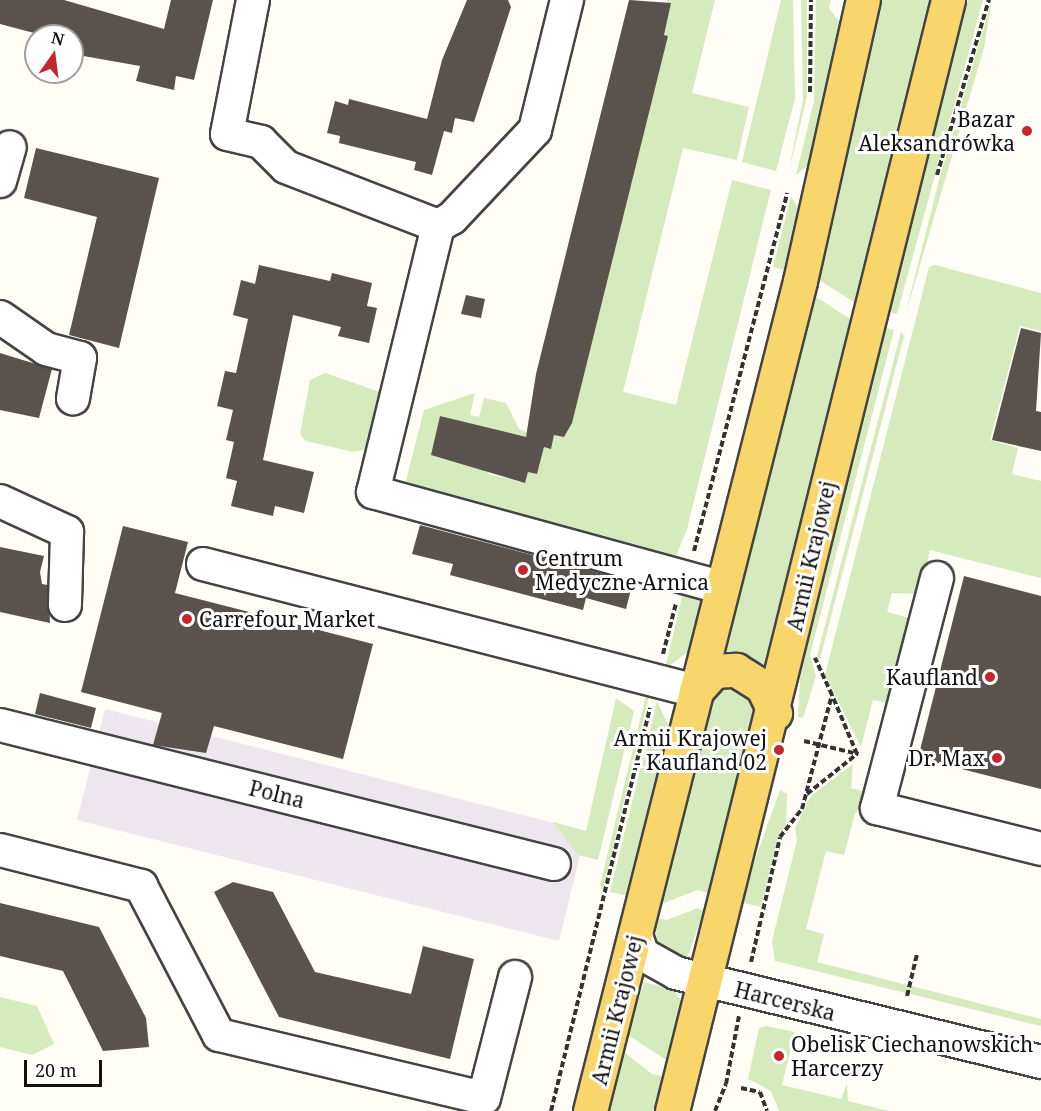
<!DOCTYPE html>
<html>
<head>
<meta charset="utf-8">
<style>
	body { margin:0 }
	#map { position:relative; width:1041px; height:1111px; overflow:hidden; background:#fffdf5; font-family:"Noto Serif",serif }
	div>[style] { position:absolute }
	.industrial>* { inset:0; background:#eee6ef }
	.green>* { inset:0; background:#d5ebbd }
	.building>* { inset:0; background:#5a524d }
	.path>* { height:4px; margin-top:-2px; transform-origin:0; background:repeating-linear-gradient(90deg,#333 0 6px,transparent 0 9px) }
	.roads { filter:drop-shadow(2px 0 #444) drop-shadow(-2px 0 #444) drop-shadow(0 2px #444) drop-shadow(0 -2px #444) }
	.minor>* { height:32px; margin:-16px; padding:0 16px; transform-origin:16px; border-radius:16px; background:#fff }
	.major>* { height:33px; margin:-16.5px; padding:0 16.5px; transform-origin:16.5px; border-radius:16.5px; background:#f9d66b }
	.dots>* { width:16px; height:16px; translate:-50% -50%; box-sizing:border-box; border:3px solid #fff; border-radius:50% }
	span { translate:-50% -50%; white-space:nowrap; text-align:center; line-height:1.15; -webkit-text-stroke:6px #fff; paint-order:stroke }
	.poi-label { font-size:21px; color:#111 }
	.right { translate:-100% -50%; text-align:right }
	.left { translate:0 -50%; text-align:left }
	.street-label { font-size:21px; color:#111 }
	.north { position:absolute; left:24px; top:24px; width:60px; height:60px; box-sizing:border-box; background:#fff; border:2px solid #a0a0a0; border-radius:50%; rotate:14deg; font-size:16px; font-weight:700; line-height:24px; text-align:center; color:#111 }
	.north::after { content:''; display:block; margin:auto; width:21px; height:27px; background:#c4262e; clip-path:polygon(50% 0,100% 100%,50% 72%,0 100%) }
	.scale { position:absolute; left:24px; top:1060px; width:78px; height:27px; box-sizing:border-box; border:3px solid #111; border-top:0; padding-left:8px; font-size:18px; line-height:21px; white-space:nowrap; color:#111; -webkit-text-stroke:4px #fff; paint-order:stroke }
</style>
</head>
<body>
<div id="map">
	<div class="industrial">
		<i style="clip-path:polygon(105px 709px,586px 831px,559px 941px,77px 820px)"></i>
	</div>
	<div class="green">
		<i style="clip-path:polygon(667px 0,715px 0,692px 93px,749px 107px,737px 160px,683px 148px,623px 392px,676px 405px,732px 180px,771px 190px,687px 529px,672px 566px,642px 546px,405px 485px,424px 410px,475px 393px,470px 415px,479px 417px,484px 398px,506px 403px,519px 429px,527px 432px,525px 441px,441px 416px,431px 455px,490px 465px,488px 474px,525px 483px,528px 472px,537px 474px,544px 447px,551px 449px,554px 435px,564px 437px,668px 36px,659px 33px,667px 22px)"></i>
		<i style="clip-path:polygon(781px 0,793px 0,795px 98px,776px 171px,742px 162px)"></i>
		<i style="clip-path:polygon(801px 0,807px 0,807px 97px,788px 174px,803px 100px)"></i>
		<i style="clip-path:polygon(816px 0,831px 0,829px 8px,841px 24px,810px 164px,796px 175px,814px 101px)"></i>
		<i style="clip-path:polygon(877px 0,930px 0,854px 302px,816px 278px)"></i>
		<i style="clip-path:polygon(968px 0,983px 0,897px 314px,886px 311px)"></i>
		<i style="clip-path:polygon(992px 0,984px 48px,905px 316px,939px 180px)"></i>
		<i style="clip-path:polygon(791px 196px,799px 210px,784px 270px,773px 267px)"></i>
		<i style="clip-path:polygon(935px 265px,1041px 293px,1041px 331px,1020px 326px,990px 440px,1018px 448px,1012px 474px,1041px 481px,1041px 578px,930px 550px,920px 594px,892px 593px,887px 612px,913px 619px,892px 704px,873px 700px,861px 747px,825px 675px,929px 267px)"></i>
		<i style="clip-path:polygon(810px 293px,850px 319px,765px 664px,721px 653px)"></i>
		<i style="clip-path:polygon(882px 327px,894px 330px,810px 655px,816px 676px,803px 718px,798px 717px,801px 659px)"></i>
		<i style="clip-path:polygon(901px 332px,904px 336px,819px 663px,817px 656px)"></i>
		<i style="clip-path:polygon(325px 373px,383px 393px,368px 449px,354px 452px,305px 441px,300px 434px,310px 380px)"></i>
		<i style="clip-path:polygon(684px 588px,701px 599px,689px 651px,665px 669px)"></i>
		<i style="clip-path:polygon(725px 686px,746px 694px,754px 710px,708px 893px,698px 890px,664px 903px,660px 902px,709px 697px)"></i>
		<i style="clip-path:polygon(646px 695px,649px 696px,603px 890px,600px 885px)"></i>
		<i style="clip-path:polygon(616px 698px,634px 711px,598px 860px,578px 855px,553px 822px,586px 831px)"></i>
		<i style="clip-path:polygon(657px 701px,670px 729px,629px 896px,610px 892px)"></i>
		<i style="clip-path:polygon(853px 764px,851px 788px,869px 793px,855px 814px,844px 855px,826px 851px,806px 929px,824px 934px,817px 962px,1041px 1019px,1041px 1026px,775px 961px,772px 941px,797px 840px,795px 828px,811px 796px)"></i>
		<i style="clip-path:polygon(780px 790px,787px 794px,786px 826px,778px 836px,761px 907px,740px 902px)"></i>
		<i style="clip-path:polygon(698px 908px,704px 910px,688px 956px,680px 960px,657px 952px,656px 918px,667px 920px)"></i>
		<i style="clip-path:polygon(644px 982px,674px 990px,681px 1001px,666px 1060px,628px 1035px)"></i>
		<i style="clip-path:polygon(0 997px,37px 1006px,54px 1044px,32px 1055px,0 1047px)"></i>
		<i style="clip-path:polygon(766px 1026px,795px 1032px,782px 1085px,841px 1099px,847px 1084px,848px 1101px,889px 1111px,779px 1111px,771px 1091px,748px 1079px,759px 1028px)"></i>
		<i style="clip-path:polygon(623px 1051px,652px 1074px,663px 1076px,654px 1111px,608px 1111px)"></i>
	</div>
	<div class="building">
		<i style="clip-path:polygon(0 0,64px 0,164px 29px,171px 0,213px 0,194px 80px,176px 76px,174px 90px,136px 81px,140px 66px,72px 54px,72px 36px,36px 36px,36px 45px,32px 44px,34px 33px,0 24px)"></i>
		<i style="clip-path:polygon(467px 0,508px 0,511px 7px,474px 122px,455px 118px,452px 133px,444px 131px,432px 175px,414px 170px,416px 162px,339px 143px,340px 136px,327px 133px,335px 101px,348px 105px,349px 99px,427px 119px,442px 60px)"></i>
		<i style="clip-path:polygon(629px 0,671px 3px,664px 35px,668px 36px,572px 423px,564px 437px,554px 435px,551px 449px,544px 447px,537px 474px,528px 472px,525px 483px,431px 455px,440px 416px,526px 437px,536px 374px)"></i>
		<i style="clip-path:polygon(36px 148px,159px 178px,119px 348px,69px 335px,97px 217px,24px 198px)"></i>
		<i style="clip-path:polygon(259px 265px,330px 281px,332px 273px,372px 283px,367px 306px,377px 308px,369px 343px,338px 336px,341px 327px,293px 315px,263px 460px,314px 472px,304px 513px,275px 506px,273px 516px,231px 506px,237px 481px,226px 478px,234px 442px,226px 440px,233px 410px,217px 406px,225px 371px,236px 373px,248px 319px,233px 315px,241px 280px,255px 284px)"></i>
		<i style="clip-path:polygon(466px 295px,485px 299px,481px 318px,461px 314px)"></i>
		<i style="clip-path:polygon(1021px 328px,1041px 333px,1036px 411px,1041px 412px,1041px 451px,992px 440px)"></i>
		<i style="clip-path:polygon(0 353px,52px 369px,39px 418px,0 410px)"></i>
		<i style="clip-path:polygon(420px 525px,633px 582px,626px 609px,586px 598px,583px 610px,450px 575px,453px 564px,412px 554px)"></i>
		<i style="clip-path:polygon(123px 526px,188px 542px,175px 593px,373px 644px,343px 759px,214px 726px,206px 753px,153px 745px,162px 713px,81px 692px)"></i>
		<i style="clip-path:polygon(0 547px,44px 556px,40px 572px,42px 584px,48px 585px,50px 623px,0 612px)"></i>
		<i style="clip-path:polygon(964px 576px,1041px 596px,1041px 789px,918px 758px)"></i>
		<i style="clip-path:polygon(40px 693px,96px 708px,91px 728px,35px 714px)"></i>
		<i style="clip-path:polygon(233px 882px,273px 892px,315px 972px,411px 994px,423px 946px,474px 959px,450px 1059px,279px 1017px,214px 892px)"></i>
		<i style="clip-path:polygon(0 903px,99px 927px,146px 1018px,149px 1047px,103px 1051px,63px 971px,0 956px)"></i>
	</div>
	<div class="path">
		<i style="left:810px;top:92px;width:92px;rotate:-89.4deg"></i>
		<i style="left:937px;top:175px;width:183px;rotate:-73.5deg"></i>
		<i style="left:694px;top:551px;width:370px;rotate:-75.4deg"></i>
		<i style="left:663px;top:654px;width:53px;rotate:-75.7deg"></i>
		<i style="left:804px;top:741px;width:56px;rotate:13.5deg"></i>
		<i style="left:807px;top:794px;width:64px;rotate:-38.7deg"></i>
		<i style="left:857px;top:754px;width:64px;rotate:-113deg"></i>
		<i style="left:751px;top:962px;width:128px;rotate:-76.9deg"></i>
		<i style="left:780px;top:837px;width:36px;rotate:-52deg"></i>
		<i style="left:802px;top:809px;width:118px;rotate:-75.3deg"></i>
		<i style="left:832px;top:695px;width:41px;rotate:-114.7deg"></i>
		<i style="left:907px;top:996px;width:43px;rotate:-76.6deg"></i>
		<i style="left:741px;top:1088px;width:19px;rotate:12deg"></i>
		<i style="left:760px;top:1092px;width:20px;rotate:70deg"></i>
		<i style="left:551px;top:1111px;width:415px;rotate:-76.2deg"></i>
		<i style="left:715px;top:1111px;width:29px;rotate:-68deg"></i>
		<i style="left:726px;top:1084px;width:69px;rotate:-79.2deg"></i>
	</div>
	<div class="roads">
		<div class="minor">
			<i style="left:253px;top:0;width:136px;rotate:101deg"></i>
			<i style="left:227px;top:134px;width:35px;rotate:13deg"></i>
			<i style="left:261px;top:142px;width:35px;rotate:45deg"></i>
			<i style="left:286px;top:167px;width:163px;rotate:21.2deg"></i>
			<i style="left:438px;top:226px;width:16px;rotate:-30deg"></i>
			<i style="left:452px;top:218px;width:121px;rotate:-46.7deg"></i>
			<i style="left:535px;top:130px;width:134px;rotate:-76.2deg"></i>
			<i style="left:0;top:181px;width:35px;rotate:-74deg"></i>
			<i style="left:438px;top:226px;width:274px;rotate:103.7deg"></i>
			<i style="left:373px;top:492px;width:361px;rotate:15.3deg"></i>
			<i style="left:0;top:317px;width:56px;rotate:34.8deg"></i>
			<i style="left:46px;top:349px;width:35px;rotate:15deg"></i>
			<i style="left:80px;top:358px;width:41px;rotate:99.9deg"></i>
			<i style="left:0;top:501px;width:74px;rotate:24.8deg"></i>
			<i style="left:67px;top:532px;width:73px;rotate:91.6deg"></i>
			<i style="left:203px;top:564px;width:509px;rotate:14.45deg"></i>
			<i style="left:937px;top:578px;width:238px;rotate:104.6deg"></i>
			<i style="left:877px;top:808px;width:169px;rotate:14deg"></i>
			<i style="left:0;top:725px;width:571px;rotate:14.08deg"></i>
			<i style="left:0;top:850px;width:146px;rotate:14.3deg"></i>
			<i style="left:141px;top:886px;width:168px;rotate:62.4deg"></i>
			<i style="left:219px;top:1035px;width:272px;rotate:13.4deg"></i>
			<i style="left:484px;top:1098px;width:125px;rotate:-75.6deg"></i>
			<i style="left:636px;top:935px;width:20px;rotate:72deg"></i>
			<i style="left:642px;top:954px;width:39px;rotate:29deg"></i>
			<i style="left:676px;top:973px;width:376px;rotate:13.7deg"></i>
		</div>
		<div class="major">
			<i style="left:696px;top:691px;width:27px;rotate:-48deg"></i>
			<i style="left:714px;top:671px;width:22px;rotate:-3deg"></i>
			<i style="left:736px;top:670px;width:31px;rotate:32deg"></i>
			<i style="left:762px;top:686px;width:30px;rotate:64deg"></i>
			<i style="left:590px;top:1111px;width:856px;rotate:-75.8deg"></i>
			<i style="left:800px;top:281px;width:288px;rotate:-77.4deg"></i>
			<i style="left:672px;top:1111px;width:1145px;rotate:-76.05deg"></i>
		</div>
	</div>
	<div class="dots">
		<i style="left:1027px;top:131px;background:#c4262e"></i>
		<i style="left:523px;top:570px;background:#c4262e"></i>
		<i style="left:187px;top:619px;background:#c4262e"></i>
		<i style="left:990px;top:677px;background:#c4262e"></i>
		<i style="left:779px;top:750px;background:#c4262e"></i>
		<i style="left:997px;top:758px;background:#c4262e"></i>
		<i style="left:779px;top:1056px;background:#c4262e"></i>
	</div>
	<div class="poi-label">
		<span class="right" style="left:1015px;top:131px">Bazar<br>Aleksandrówka</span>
		<span class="left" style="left:535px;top:570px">Centrum<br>Medyczne Arnica</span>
		<span class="left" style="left:199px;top:619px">Carrefour Market</span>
		<span class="right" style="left:978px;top:677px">Kaufland</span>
		<span class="right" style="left:767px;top:750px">Armii Krajowej<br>- Kaufland 02</span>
		<span class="right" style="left:985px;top:758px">Dr. Max</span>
		<span class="left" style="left:791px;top:1056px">Obelisk Ciechanowskich<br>Harcerzy</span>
	</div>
	<div class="street-label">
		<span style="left:811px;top:556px;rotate:-77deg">Armii Krajowej</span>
		<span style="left:277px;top:794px;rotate:14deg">Polna</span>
		<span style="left:785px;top:1001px;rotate:14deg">Harcerska</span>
		<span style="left:617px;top:1010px;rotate:-76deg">Armii Krajowej</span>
	</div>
	<div class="north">N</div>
	<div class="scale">20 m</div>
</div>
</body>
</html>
